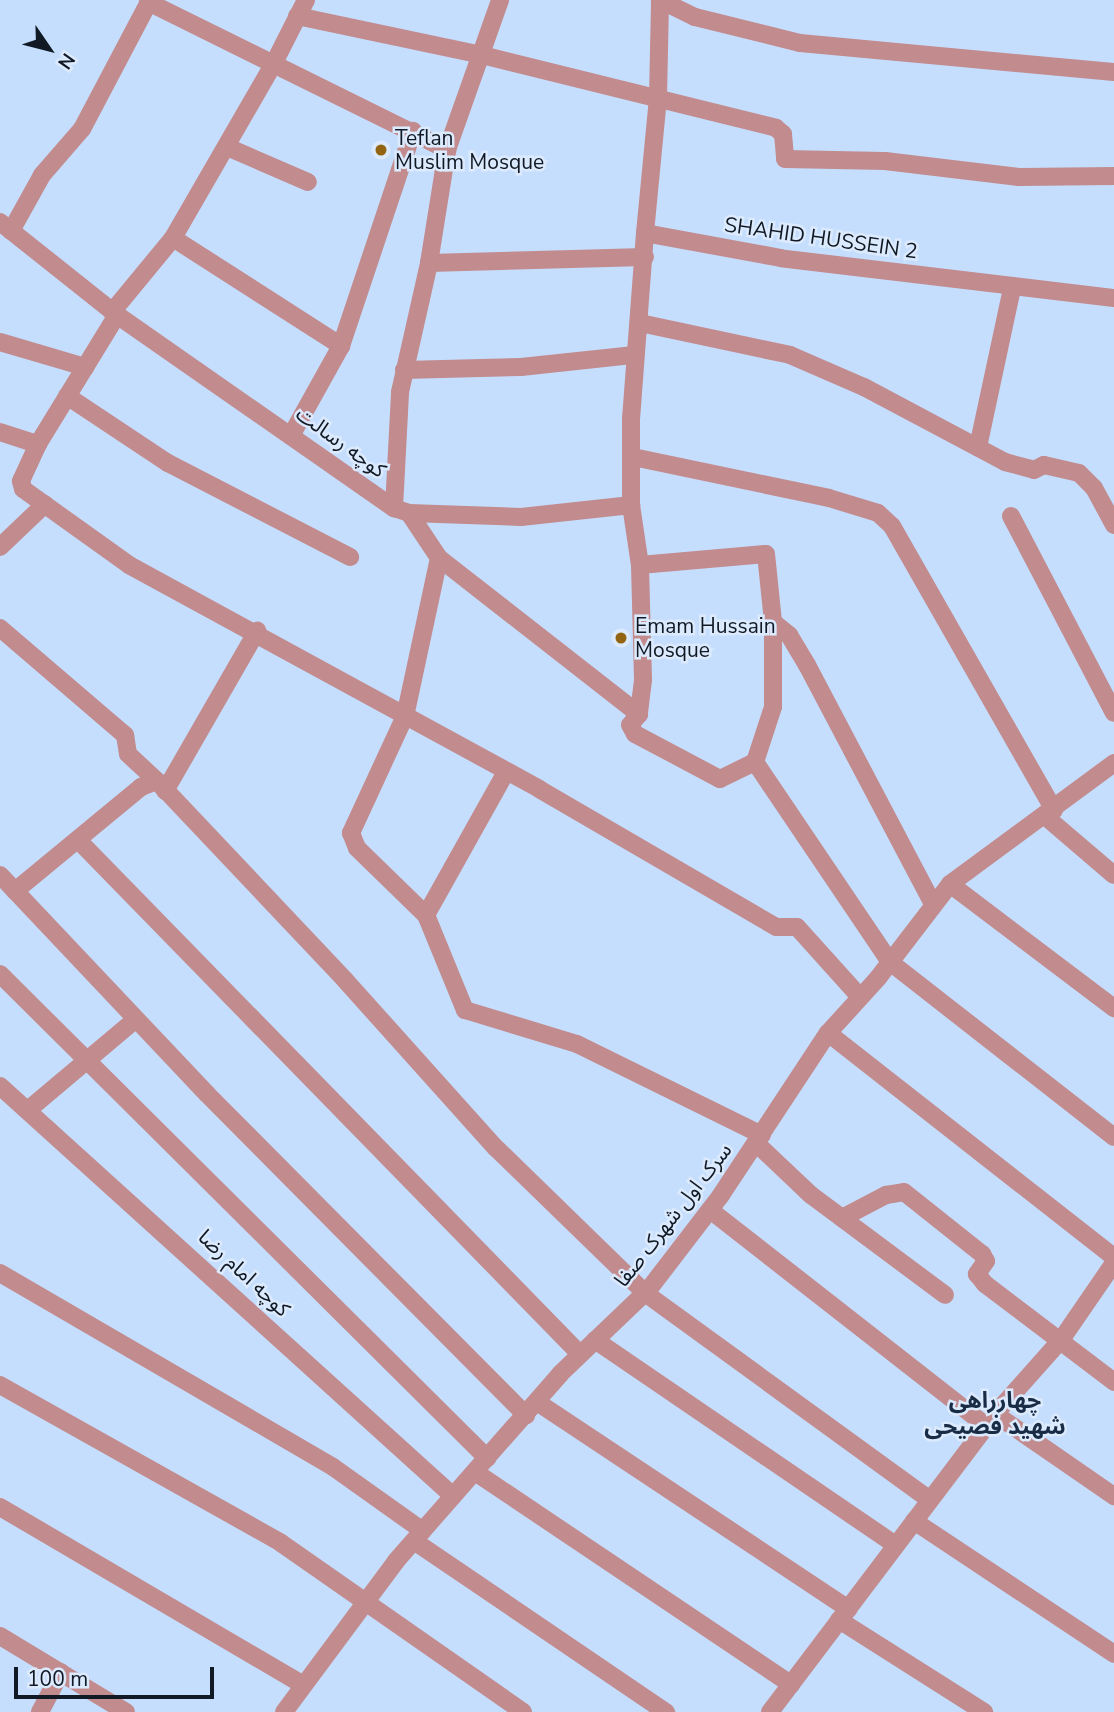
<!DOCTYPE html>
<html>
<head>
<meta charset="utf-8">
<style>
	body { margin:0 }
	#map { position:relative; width:1114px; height:1712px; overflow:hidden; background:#c6defe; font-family:"Nunito Sans","Noto Sans Arabic",sans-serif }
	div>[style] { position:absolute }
	.minor>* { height:18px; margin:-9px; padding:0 9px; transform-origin:9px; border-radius:9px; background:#c28b8e }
	.dots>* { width:19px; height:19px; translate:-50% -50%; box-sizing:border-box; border:4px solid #dceafe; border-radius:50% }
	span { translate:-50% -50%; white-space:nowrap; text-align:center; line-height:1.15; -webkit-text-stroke:5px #dceafe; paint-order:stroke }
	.poi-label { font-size:21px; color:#101924 }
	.left { translate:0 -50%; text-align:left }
	.street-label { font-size:21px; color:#101924 }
	.neighbourhood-label { font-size:23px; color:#192c45; font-weight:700 }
	.north { position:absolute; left:14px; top:14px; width:70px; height:70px; -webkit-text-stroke:5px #dceafe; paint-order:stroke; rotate:125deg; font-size:19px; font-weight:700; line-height:28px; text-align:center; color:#101924 }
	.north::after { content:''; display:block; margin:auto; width:24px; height:32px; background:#101924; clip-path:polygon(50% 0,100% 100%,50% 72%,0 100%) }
	.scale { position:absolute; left:14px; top:1667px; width:200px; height:32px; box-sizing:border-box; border:4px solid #101924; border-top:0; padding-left:9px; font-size:21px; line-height:24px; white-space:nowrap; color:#101924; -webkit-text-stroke:5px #dceafe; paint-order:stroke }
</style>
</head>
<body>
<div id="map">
	<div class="minor">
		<i style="left:660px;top:0;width:39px;rotate:26deg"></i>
		<i style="left:695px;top:17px;width:108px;rotate:13.9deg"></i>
		<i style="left:800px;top:43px;width:315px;rotate:5.3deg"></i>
		<i style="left:148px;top:2px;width:334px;rotate:26.3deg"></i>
		<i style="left:297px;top:16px;width:189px;rotate:11.9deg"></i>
		<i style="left:482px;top:55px;width:303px;rotate:13.9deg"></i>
		<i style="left:776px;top:128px;width:9px;rotate:41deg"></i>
		<i style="left:783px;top:134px;width:25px;rotate:85deg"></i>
		<i style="left:785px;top:159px;width:100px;rotate:1.1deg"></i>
		<i style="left:885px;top:161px;width:135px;rotate:6.8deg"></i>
		<i style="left:1019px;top:177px;width:95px;rotate:-0.6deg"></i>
		<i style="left:227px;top:147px;width:88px;rotate:23.4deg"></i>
		<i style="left:0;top:222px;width:149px;rotate:38.5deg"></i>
		<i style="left:117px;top:315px;width:338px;rotate:34.9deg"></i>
		<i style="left:394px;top:508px;width:16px;rotate:18deg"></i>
		<i style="left:409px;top:513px;width:54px;rotate:56.3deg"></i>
		<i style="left:439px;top:558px;width:254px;rotate:38deg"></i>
		<i style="left:11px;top:231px;width:64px;rotate:-61deg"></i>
		<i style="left:42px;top:175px;width:61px;rotate:-49deg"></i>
		<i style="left:82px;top:129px;width:146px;rotate:-62.2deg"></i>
		<i style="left:645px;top:233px;width:136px;rotate:-84.5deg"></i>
		<i style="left:658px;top:98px;width:98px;rotate:-88.8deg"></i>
		<i style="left:173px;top:238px;width:200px;rotate:32.7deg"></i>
		<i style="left:429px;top:263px;width:216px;rotate:-1.6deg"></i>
		<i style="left:1114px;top:298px;width:335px;rotate:-173.2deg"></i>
		<i style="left:781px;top:258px;width:138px;rotate:-169.6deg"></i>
		<i style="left:645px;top:233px;width:186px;rotate:94.3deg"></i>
		<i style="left:631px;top:418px;width:87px;rotate:90deg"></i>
		<i style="left:631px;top:505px;width:61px;rotate:81.5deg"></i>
		<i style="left:640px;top:565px;width:115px;rotate:88.5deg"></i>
		<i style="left:643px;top:680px;width:34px;rotate:97deg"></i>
		<i style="left:639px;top:714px;width:14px;rotate:129deg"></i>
		<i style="left:630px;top:725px;width:10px;rotate:61deg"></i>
		<i style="left:635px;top:734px;width:96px;rotate:27.9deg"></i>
		<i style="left:720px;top:779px;width:39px;rotate:-26deg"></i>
		<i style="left:755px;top:762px;width:241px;rotate:56deg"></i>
		<i style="left:890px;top:962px;width:284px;rotate:38deg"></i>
		<i style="left:112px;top:312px;width:96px;rotate:-50.5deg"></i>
		<i style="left:173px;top:238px;width:200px;rotate:-60deg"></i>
		<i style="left:273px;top:65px;width:73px;rotate:-63.1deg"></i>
		<i style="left:117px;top:315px;width:151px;rotate:121.5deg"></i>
		<i style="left:38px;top:444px;width:41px;rotate:114.7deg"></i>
		<i style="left:21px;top:481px;width:8px;rotate:76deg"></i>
		<i style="left:23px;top:489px;width:130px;rotate:35.6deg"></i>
		<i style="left:129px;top:565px;width:467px;rotate:28.6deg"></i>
		<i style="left:539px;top:789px;width:274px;rotate:30.2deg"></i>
		<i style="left:776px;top:927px;width:21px"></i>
		<i style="left:797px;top:927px;width:94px;rotate:48deg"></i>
		<i style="left:640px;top:323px;width:153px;rotate:12deg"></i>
		<i style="left:790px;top:355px;width:81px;rotate:23.4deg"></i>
		<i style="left:864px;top:387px;width:160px;rotate:28deg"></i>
		<i style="left:1005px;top:462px;width:30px;rotate:15deg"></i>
		<i style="left:1034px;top:470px;width:11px;rotate:-27deg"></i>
		<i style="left:1044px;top:465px;width:36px;rotate:13deg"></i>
		<i style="left:1079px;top:473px;width:21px;rotate:45deg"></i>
		<i style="left:1094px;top:488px;width:42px;rotate:61.6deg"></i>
		<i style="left:0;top:342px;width:89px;rotate:16.4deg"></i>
		<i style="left:404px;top:370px;width:117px;rotate:-1.5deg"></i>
		<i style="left:521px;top:367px;width:114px;rotate:-6.1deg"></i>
		<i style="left:67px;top:396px;width:121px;rotate:33.6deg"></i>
		<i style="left:168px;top:463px;width:205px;rotate:27.3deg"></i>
		<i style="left:0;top:432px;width:40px;rotate:18deg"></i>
		<i style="left:292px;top:434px;width:101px;rotate:-60.9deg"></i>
		<i style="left:341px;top:346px;width:227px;rotate:-71.5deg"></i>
		<i style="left:978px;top:447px;width:163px;rotate:-77.9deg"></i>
		<i style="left:633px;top:457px;width:200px;rotate:11.8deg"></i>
		<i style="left:829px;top:498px;width:51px;rotate:17deg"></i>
		<i style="left:878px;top:513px;width:19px;rotate:43deg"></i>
		<i style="left:892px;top:526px;width:327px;rotate:60.3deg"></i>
		<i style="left:394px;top:508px;width:116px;rotate:-87deg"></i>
		<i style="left:400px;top:392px;width:132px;rotate:-77.3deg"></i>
		<i style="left:429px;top:263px;width:114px;rotate:-80.9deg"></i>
		<i style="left:447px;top:150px;width:159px;rotate:-70.5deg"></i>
		<i style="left:409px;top:513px;width:112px;rotate:2deg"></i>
		<i style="left:521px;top:517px;width:111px;rotate:-6.2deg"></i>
		<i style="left:1011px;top:516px;width:222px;rotate:62.4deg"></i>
		<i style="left:0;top:547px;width:62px;rotate:-43.7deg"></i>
		<i style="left:439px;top:558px;width:162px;rotate:102.1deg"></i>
		<i style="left:405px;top:716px;width:129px;rotate:114.8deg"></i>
		<i style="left:351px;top:833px;width:16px;rotate:68deg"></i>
		<i style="left:357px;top:848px;width:96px;rotate:44.2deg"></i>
		<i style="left:426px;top:915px;width:103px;rotate:67.7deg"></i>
		<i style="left:465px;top:1010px;width:117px;rotate:16.9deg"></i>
		<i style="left:577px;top:1044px;width:206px;rotate:26.2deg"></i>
		<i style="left:640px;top:565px;width:126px;rotate:-5deg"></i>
		<i style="left:766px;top:554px;width:68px;rotate:84.1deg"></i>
		<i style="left:773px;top:622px;width:85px;rotate:90deg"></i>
		<i style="left:773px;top:707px;width:58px;rotate:108.1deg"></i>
		<i style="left:773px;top:622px;width:21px;rotate:39deg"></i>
		<i style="left:789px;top:635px;width:35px;rotate:59deg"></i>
		<i style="left:807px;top:665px;width:270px;rotate:62.2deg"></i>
		<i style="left:0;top:628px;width:165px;rotate:40.6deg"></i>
		<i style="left:125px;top:735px;width:19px;rotate:81deg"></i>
		<i style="left:128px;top:754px;width:40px;rotate:43deg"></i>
		<i style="left:165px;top:791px;width:185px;rotate:-60.1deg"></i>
		<i style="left:1046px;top:817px;width:89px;rotate:40.5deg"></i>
		<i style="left:78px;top:840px;width:718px;rotate:45.68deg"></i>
		<i style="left:0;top:875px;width:301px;rotate:46.6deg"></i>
		<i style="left:207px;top:1094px;width:453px;rotate:45.2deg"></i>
		<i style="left:950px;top:884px;width:206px;rotate:37.1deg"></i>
		<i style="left:15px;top:891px;width:163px;rotate:-39.5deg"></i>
		<i style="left:141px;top:787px;width:17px;rotate:-21deg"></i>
		<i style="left:157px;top:781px;width:274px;rotate:46.6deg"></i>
		<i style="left:345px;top:980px;width:226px;rotate:48.1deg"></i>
		<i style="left:496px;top:1148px;width:208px;rotate:44.2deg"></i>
		<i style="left:645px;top:1293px;width:352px;rotate:36deg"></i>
		<i style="left:426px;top:915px;width:164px;rotate:-60.8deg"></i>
		<i style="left:0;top:974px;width:687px;rotate:44.82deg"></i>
		<i style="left:828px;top:1033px;width:363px;rotate:38.1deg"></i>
		<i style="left:0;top:1086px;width:611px;rotate:42.15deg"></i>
		<i style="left:28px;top:1110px;width:141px;rotate:-40.1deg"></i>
		<i style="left:757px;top:1144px;width:74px;rotate:43.4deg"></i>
		<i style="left:811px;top:1195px;width:167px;rotate:36.7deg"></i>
		<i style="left:710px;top:1210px;width:350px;rotate:38deg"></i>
		<i style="left:842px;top:1218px;width:50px;rotate:-27.6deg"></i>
		<i style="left:886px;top:1195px;width:18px;rotate:-9deg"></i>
		<i style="left:904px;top:1192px;width:100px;rotate:38.5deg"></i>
		<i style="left:982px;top:1254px;width:8px;rotate:60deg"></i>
		<i style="left:986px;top:1261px;width:16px;rotate:125deg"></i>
		<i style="left:977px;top:1274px;width:13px;rotate:51deg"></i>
		<i style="left:985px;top:1284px;width:162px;rotate:37.2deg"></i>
		<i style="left:0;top:1273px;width:385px;rotate:30.2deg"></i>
		<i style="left:333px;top:1467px;width:110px;rotate:35.4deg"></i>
		<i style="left:595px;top:1340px;width:364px;rotate:34.3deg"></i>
		<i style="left:0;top:1385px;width:322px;rotate:29.3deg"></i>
		<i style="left:281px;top:1543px;width:295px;rotate:34.9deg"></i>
		<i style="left:537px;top:1402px;width:374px;rotate:33.6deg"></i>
		<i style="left:995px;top:1414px;width:145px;rotate:34.6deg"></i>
		<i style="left:475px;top:1472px;width:381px;rotate:33.9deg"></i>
		<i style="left:0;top:1507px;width:351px;rotate:30.4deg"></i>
		<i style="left:914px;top:1521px;width:240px;rotate:33.6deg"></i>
		<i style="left:414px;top:1541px;width:305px;rotate:34.2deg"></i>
		<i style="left:839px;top:1620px;width:172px;rotate:32.4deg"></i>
		<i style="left:0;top:1636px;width:147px;rotate:31.1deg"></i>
		<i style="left:40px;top:1712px;width:45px;rotate:-62.3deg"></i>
		<i style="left:284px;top:1712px;width:188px;rotate:-53.4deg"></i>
		<i style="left:396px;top:1561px;width:249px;rotate:-48.7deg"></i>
		<i style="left:560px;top:1374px;width:123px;rotate:-43.7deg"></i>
		<i style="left:649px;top:1289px;width:118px;rotate:-52.5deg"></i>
		<i style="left:721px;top:1195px;width:194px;rotate:-56.6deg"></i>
		<i style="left:828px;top:1033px;width:74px;rotate:-47.7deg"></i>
		<i style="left:878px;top:978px;width:118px;rotate:-52.5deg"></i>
		<i style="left:950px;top:884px;width:204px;rotate:-36.4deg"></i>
		<i style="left:770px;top:1712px;width:373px;rotate:-52.9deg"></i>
		<i style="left:995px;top:1414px;width:99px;rotate:-48.3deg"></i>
		<i style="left:1061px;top:1340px;width:93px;rotate:-55.5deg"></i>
	</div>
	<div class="dots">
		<i style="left:381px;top:150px;background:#936512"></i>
		<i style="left:621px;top:638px;background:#936512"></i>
	</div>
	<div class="poi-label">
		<span class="left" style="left:395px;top:150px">Teflan<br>Muslim Mosque</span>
		<span class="left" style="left:635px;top:638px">Emam Hussain<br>Mosque</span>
	</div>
	<div class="street-label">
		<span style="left:821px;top:238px;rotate:8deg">SHAHID HUSSEIN 2</span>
		<span style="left:341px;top:442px;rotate:36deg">کوچه رسالت</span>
		<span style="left:673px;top:1215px;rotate:-52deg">سرک اول شهرک صفا</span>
		<span style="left:244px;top:1273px;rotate:43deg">کوچه امام رضا</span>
	</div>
	<div class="neighbourhood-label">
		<span style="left:995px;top:1414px">چهارراهی<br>شهید فصیحی</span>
	</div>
	<div class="north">N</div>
	<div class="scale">100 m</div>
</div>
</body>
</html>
